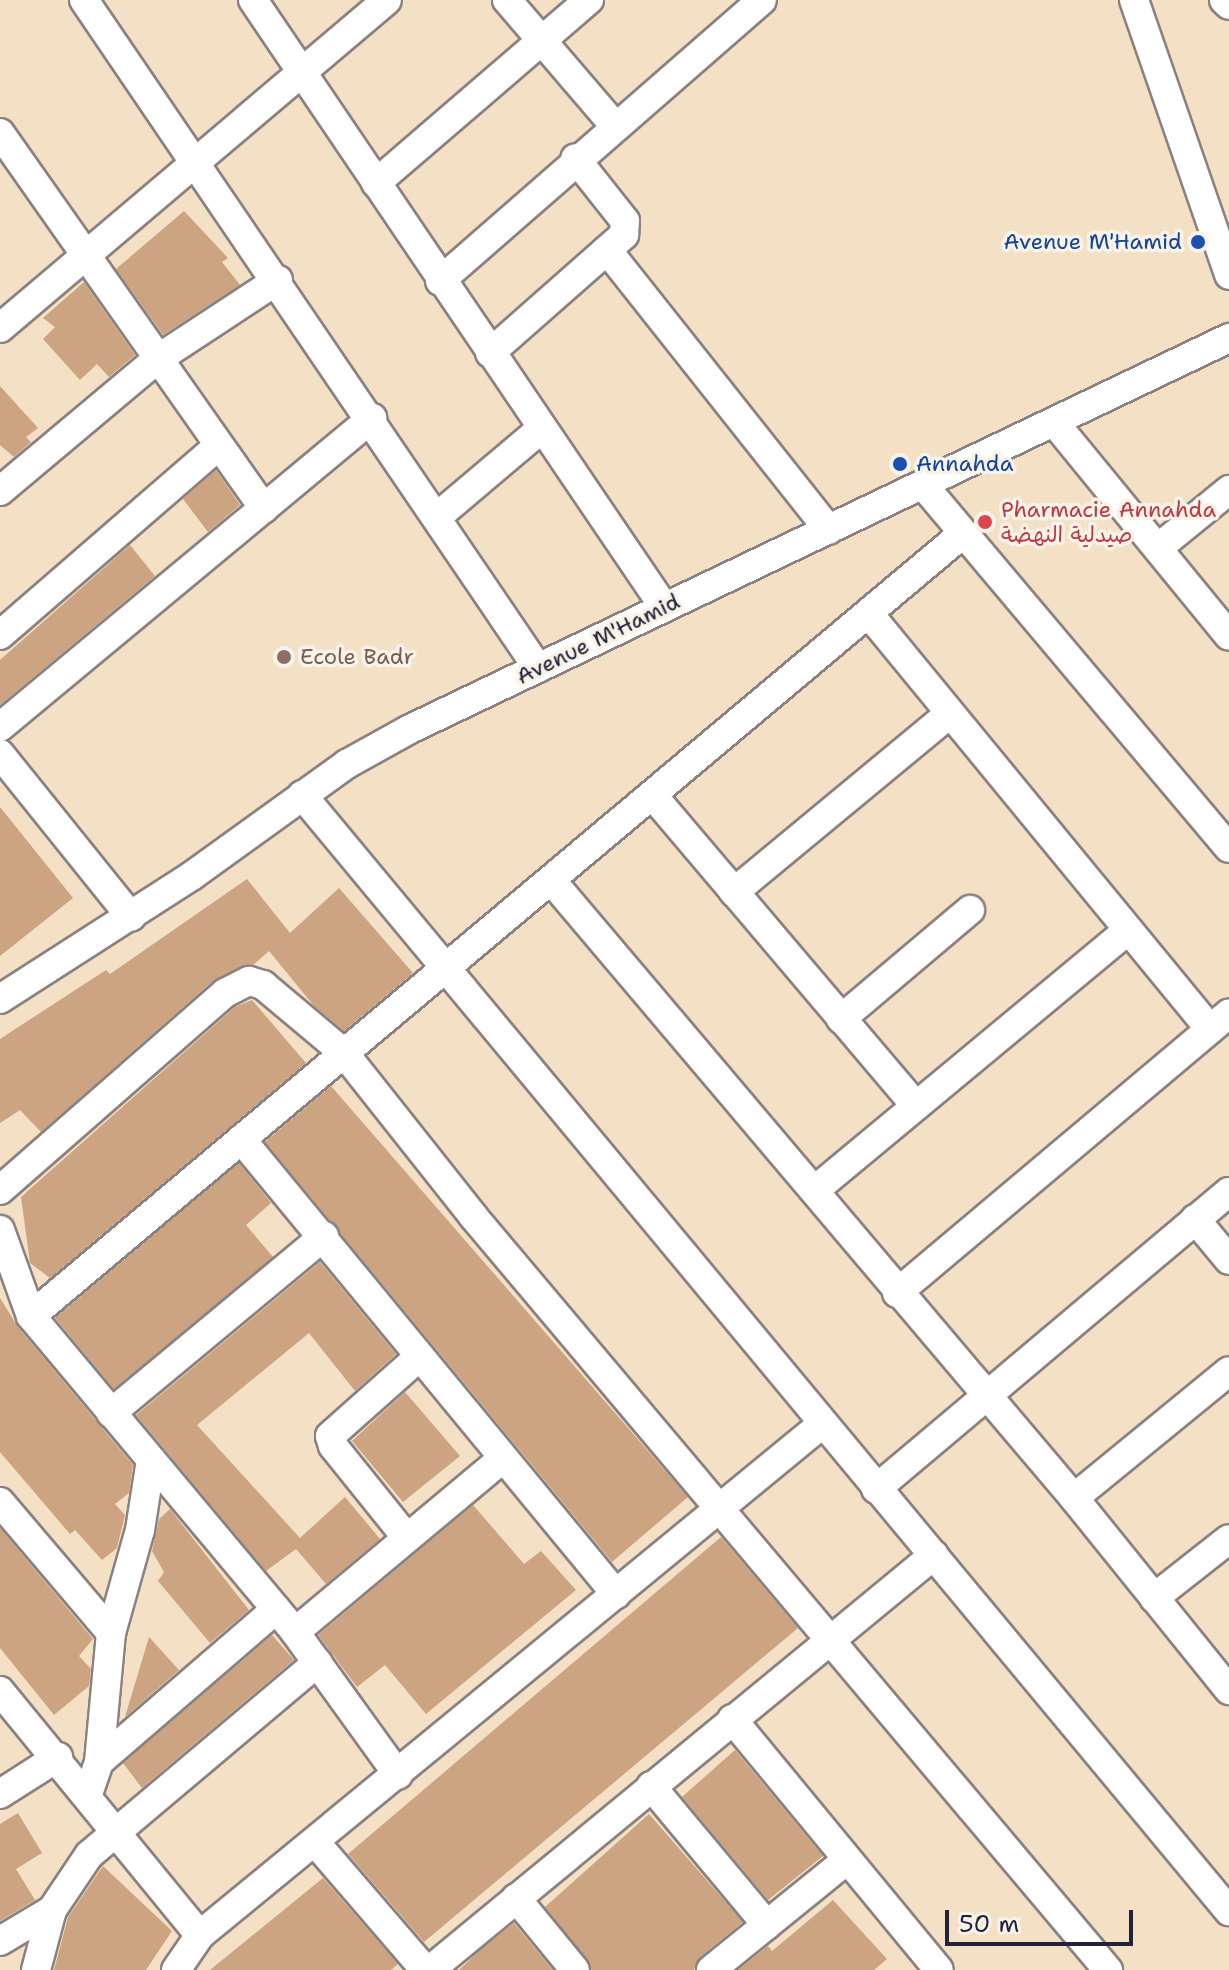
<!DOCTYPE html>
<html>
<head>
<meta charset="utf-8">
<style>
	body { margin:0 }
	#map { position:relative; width:1229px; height:1970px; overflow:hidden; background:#f3e0c5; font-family:"Shantell Sans","Playpen Sans Arabic",sans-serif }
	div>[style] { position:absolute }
	.building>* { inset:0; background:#cca481 }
	.roads { filter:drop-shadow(2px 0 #8a8180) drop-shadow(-2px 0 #8a8180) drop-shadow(0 2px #8a8180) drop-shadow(0 -2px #8a8180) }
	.minor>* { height:28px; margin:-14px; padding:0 14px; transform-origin:14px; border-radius:14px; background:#fff }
	.dots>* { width:22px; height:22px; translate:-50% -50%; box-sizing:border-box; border:4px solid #f7f3e8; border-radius:50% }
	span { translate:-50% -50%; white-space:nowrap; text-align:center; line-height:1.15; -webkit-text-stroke:7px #f7f3e8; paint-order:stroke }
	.transit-label { font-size:22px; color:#164399 }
	.right { translate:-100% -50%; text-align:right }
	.left { translate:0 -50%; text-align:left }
	.health-label { font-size:22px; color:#be3a42 }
	.street-label { font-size:22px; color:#22223b }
	.education-label { font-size:22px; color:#785e54 }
	.scale { position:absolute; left:945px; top:1910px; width:188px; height:36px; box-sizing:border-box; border:4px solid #22223b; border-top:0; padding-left:10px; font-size:24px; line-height:28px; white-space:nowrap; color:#22223b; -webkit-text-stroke:6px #f7f3e8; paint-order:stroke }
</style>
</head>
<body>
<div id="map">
	<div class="building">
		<i style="clip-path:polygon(184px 211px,228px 258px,222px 262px,240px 285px,163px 335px,116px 269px)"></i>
		<i style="clip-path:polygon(84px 282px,135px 355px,109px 377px,97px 364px,80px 380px,43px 339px,55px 327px,43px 318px)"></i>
		<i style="clip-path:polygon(0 386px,38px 428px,26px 437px,31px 442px,14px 457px,0 445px)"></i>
		<i style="clip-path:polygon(216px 470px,240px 505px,208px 532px,183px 499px)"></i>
		<i style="clip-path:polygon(130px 545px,155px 576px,0 705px,0 660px)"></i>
		<i style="clip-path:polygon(0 807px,73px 898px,0 956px)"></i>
		<i style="clip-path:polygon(247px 879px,290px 933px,339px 888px,413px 973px,344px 1031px,314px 1006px,269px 951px,253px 965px,214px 980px,41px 1132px,20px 1110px,0 1123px,0 1039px,106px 970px,110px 974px)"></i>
		<i style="clip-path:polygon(252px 1000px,306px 1063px,50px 1278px,30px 1263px,21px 1197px,235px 1007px)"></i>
		<i style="clip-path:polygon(331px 1086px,688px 1497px,612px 1562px,265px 1142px)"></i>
		<i style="clip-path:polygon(239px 1163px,271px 1203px,246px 1225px,273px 1257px,114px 1389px,55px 1318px)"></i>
		<i style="clip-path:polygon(320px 1262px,396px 1354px,355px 1391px,309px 1333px,197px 1425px,300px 1538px,345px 1497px,380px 1539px,326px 1584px,296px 1549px,266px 1571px,136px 1415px)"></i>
		<i style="clip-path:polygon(0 1298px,18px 1327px,133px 1465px,129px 1493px,115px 1504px,125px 1515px,117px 1548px,102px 1560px,75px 1530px,70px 1534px,0 1452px)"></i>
		<i style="clip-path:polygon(405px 1392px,460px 1456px,403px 1502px,352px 1441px)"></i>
		<i style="clip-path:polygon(473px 1505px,524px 1564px,541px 1551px,576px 1590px,426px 1714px,385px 1665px,357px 1687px,318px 1635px)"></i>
		<i style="clip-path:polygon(170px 1509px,249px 1610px,210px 1643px,158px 1581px,164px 1572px,152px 1551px,159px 1519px)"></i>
		<i style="clip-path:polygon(0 1528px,93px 1639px,79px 1656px,91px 1669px,89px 1686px,54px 1715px,0 1648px)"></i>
		<i style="clip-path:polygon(721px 1537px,798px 1628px,424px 1942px,348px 1854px)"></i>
		<i style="clip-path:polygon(272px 1635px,294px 1660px,142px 1788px,123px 1763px)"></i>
		<i style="clip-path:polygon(149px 1637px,179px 1670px,125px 1717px)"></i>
		<i style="clip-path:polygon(735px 1750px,823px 1856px,768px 1900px,682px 1797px)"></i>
		<i style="clip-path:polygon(18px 1813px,42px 1853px,16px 1869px,35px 1900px,0 1921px,0 1824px)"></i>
		<i style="clip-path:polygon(649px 1814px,743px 1922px,700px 1957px,694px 1970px,592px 1970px,545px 1907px)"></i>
		<i style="clip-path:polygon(103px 1866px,172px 1931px,146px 1970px,54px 1970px,68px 1917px)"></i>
		<i style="clip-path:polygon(323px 1878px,398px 1964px,391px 1970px,210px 1970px)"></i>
		<i style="clip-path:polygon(833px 1900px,887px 1959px,874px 1970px,738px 1970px,768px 1946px,772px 1951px)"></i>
		<i style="clip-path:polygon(514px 1923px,553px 1970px,459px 1970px,480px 1950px)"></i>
	</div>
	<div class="roads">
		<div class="minor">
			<i style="left:84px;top:0;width:808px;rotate:55.8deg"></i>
			<i style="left:253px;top:0;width:733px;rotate:55.9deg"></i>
			<i style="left:507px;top:0;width:166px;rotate:49.4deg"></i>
			<i style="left:1134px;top:0;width:291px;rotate:70.9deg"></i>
			<i style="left:1224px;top:0;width:7px;rotate:45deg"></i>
			<i style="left:0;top:133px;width:459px;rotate:54.9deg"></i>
			<i style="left:376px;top:183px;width:281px;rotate:-40.7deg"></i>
			<i style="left:607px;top:250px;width:357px;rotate:51.6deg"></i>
			<i style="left:440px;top:281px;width:427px;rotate:-41.1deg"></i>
			<i style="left:0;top:328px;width:507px;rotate:-40.28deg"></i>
			<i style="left:490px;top:353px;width:179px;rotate:-41.4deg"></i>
			<i style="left:624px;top:235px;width:14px;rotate:-86deg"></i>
			<i style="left:625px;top:221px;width:80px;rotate:-128.4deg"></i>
			<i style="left:1054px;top:422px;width:276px;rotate:50.7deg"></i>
			<i style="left:924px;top:486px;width:473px;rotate:49.9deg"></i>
			<i style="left:0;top:491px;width:204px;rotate:-40deg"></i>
			<i style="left:156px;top:360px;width:146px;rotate:-33.3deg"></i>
			<i style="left:438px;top:516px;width:136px;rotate:-40.2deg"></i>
			<i style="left:1158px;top:548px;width:92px;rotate:-39.2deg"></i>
			<i style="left:869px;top:614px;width:537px;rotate:50.59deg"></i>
			<i style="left:0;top:635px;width:289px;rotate:-40.9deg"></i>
			<i style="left:0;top:727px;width:484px;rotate:-39.7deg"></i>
			<i style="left:0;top:754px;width:209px;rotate:51.2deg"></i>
			<i style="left:302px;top:795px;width:1451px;rotate:50.29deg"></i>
			<i style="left:654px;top:797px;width:405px;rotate:49.7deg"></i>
			<i style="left:551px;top:880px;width:810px;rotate:49.76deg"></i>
			<i style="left:1074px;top:1498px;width:247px;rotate:51.1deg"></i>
			<i style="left:734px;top:892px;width:278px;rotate:-39.6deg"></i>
			<i style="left:0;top:999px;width:229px;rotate:-32.7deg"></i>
			<i style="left:193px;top:875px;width:190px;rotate:-35.8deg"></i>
			<i style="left:347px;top:764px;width:70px;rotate:-29.1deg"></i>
			<i style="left:408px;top:730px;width:910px;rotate:-25.52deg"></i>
			<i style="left:841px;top:1019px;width:169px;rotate:-40.2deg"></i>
			<i style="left:241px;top:1139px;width:590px;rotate:50.51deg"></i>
			<i style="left:0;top:1190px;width:299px;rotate:-41.2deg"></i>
			<i style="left:225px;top:993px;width:27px;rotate:-27deg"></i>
			<i style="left:249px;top:981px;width:15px;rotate:16deg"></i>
			<i style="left:263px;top:985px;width:106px;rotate:40deg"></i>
			<i style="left:344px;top:1053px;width:208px;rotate:51.6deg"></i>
			<i style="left:473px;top:1216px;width:986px;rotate:49.9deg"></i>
			<i style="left:815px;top:1190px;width:407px;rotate:-39.7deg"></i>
			<i style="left:1195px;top:1219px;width:53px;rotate:50.3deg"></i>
			<i style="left:0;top:1230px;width:91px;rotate:70.2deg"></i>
			<i style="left:31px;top:1316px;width:412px;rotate:50.1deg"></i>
			<i style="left:295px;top:1632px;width:176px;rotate:54.2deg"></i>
			<i style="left:897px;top:1293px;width:434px;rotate:-40.1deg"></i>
			<i style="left:31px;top:1316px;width:1214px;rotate:-40.02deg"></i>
			<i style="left:111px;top:1413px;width:277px;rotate:-39.7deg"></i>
			<i style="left:876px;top:1489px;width:461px;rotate:-40.1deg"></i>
			<i style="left:1074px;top:1498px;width:200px;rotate:-39.3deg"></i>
			<i style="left:0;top:1502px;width:172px;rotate:49.7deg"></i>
			<i style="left:407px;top:1538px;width:118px;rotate:-128.8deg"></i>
			<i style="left:333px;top:1446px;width:10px;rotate:-107deg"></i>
			<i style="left:330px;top:1436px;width:120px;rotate:-41.6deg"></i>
			<i style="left:1154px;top:1598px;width:95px;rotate:-38.2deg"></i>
			<i style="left:295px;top:1632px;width:271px;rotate:-39.9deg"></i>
			<i style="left:0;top:1691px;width:315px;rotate:50.7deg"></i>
			<i style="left:732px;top:1719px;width:325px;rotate:50.5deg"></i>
			<i style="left:99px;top:1762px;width:234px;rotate:-40.8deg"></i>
			<i style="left:651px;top:1786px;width:181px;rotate:50.2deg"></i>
			<i style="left:0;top:1794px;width:69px;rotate:-32.5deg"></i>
			<i style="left:88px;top:1794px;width:34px;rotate:-71deg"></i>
			<i style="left:99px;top:1762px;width:130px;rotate:-84.7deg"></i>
			<i style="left:111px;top:1633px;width:107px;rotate:-74.3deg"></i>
			<i style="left:140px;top:1530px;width:71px;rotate:-81.1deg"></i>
			<i style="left:315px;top:1842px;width:169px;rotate:49.3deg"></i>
			<i style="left:516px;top:1898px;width:93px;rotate:50.7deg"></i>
			<i style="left:0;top:1941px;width:61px;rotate:-30.8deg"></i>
			<i style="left:36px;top:1970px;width:62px;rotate:-75.1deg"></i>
			<i style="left:52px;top:1910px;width:66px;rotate:-56.1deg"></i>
			<i style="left:89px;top:1855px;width:299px;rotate:-40.1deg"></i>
			<i style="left:176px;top:1970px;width:42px;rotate:-55.6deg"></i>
			<i style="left:200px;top:1935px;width:805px;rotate:-39.4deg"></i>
			<i style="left:430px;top:1970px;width:653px;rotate:-39.47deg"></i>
			<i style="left:711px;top:1970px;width:175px;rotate:-39deg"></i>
		</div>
	</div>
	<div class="dots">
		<i style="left:1198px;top:242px;background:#1a4fb4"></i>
		<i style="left:900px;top:464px;background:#1a4fb4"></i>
		<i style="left:985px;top:522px;background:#e0444e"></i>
		<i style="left:284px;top:657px;background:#8d6e63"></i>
	</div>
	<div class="transit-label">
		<span class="right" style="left:1182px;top:242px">Avenue M'Hamid</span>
		<span class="left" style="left:916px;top:464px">Annahda</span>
	</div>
	<div class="health-label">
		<span class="left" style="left:1001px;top:522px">Pharmacie Annahda<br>صيدلية النهضة</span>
	</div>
	<div class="street-label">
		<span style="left:598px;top:639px;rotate:-26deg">Avenue M'Hamid</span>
	</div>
	<div class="education-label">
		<span class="left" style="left:300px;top:657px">Ecole Badr</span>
	</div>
	<div class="scale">50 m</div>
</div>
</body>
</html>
